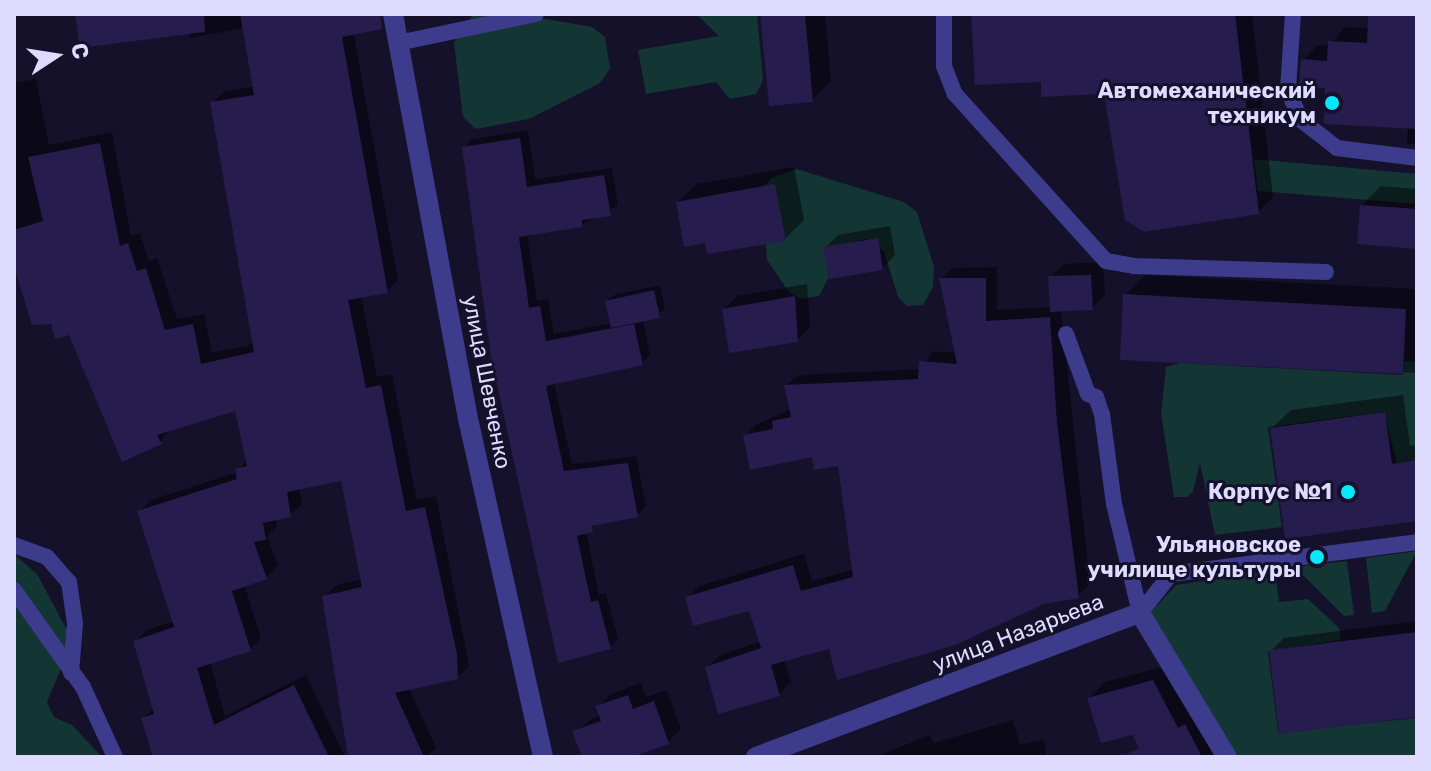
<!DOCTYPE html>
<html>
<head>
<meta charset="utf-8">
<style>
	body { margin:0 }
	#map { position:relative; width:1431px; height:771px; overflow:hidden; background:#15112b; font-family:Rubik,sans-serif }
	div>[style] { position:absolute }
	.green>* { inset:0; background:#133534 }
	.shadow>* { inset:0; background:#0007 }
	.building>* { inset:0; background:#261c4d }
	.lane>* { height:16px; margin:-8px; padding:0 8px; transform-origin:8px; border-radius:8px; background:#3d3b8b }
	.street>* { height:20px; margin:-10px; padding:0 10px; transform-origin:10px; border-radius:10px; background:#3d3b8b }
	.dots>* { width:22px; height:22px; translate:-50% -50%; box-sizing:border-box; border:4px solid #15112b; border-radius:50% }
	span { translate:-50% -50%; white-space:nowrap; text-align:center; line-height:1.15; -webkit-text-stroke:6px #15112b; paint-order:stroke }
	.poi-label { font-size:22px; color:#dfdbff; font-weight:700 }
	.right { translate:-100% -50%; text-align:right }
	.street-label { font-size:22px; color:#dfdbff }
	.frame { position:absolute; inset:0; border:16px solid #dfdbff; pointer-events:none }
	.north { position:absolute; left:16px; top:16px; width:80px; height:80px; -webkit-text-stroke:6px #15112b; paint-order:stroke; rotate:78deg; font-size:22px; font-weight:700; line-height:32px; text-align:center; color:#dfdbff }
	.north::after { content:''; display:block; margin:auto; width:28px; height:36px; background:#dfdbff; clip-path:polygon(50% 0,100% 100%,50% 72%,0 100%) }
</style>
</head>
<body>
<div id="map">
	<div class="green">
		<i style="clip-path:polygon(473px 14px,517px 14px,592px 27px,605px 37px,610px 69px,600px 83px,529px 119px,476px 129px,463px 117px,454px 43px)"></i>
		<i style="clip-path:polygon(696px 14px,757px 14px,763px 80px,756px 94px,730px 99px,716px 82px,646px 94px,638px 50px,719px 36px)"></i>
		<i style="clip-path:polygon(1254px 159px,1417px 174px,1417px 204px,1258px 191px)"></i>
		<i style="clip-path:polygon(797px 169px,904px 202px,917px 212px,934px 267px,933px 287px,923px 305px,907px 306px,898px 297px,884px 251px,864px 239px,852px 243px,836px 263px,819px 296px,800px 299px,789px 292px,767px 260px,762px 190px,771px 178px)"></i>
		<i style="clip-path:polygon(1404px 361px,1417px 362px,1417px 460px,1397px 463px,1384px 412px,1268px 427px,1282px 527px,1215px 535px,1200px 463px,1193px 491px,1187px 497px,1174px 497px,1161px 414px,1166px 367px,1180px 363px,1403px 375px)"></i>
		<i style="clip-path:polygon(1417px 551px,1385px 611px,1372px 613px,1366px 558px)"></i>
		<i style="clip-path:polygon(14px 554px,37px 574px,68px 632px,70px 646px,47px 702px,54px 717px,72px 725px,102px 757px,14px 757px)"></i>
		<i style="clip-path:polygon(1347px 561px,1354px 615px,1344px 616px,1295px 567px)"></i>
		<i style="clip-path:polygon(1275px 570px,1279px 602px,1308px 599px,1339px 628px,1341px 640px,1268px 651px,1278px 732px,1417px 718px,1417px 757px,1233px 757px,1151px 612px,1176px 585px)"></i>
	</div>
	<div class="shadow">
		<i style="clip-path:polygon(77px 14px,350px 14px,398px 280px,387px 291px,361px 296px,377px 377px,392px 374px,417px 500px,436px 496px,469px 666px,457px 678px,409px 688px,436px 748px,427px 757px,352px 757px,324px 597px,336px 585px,363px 579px,343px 479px,299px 488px,302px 504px,290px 515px,275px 518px,277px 526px,267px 536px,278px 565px,266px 577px,244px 584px,261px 638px,250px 649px,210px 662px,225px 716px,306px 675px,345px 757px,155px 757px,143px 719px,154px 708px,136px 641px,147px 630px,174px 621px,139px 512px,151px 500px,238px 472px,247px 459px,237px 408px,171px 428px,160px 442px,70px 332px,52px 322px,14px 260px,14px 83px,36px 79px,49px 145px,112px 132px,131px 236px,140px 233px,149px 261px,157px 258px,177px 319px,204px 314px,212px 353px,254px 344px,212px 103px,224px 92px,254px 86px,244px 28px,190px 38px,189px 32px)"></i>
		<i style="clip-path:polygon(762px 14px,825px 14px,831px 81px,812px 100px)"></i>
		<i style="clip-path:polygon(973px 14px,1252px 14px,1273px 197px,1258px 212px,1106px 92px,1043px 80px)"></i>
		<i style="clip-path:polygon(1370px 14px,1417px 14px,1417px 144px,1407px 144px,1408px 126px,1327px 86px,1303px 60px,1318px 45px,1329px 46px,1345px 27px,1370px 28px)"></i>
		<i style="clip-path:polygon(528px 130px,535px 179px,612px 168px,618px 205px,582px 225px,527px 233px,537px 301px,548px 299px,554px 334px,612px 323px,607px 301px,614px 295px,660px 285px,665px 310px,643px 320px,650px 355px,642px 363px,554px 382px,572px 464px,636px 456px,646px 506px,637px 515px,600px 522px,586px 532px,599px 595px,606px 593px,618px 639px,610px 647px,559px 661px,464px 147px,472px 139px)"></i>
		<i style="clip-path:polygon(794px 167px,804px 220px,785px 239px,706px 240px,678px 202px,697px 184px)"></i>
		<i style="clip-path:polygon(1381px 186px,1417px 189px,1417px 247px,1361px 206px)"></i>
		<i style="clip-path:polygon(890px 226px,895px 255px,882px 268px,825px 248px,838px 235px)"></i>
		<i style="clip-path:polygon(1103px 262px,1105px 295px,1092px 308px,1061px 309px,1090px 584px,1078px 596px,784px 659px,791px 682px,779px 694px,720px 712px,707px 668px,719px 656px,761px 641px,751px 609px,687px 598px,699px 586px,804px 554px,812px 581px,854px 569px,839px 464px,745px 436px,757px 424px,791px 409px,786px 386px,798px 375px,921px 369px,933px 351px,957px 353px,941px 279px,953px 268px,997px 267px,997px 310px,1052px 307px,1050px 277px,1064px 264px)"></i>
		<i style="clip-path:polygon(1145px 275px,1417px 289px,1417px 373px,1122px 358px,1125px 295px)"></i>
		<i style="clip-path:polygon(807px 284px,810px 327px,797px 340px,724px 309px,737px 296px)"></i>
		<i style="clip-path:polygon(1403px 395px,1410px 446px,1417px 445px,1417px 519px,1272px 428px,1291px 410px)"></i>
		<i style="clip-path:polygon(1417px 621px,1417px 715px,1271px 651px,1284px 638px)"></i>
		<i style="clip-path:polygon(1169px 665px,1226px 757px,1146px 757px,1133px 733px,1089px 698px,1105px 682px)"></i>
		<i style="clip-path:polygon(641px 683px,646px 697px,667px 690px,681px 729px,668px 742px,625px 757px,584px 757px,575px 731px,600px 714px,598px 707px,611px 694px)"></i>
		<i style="clip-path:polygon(1013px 720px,1020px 745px,1044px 740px,1047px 757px,875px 757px,930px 735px,933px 743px)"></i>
	</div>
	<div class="building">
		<i style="clip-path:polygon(75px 14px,204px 14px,205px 32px,80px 48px)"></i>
		<i style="clip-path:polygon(240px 14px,380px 14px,382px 29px,342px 37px,388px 293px,348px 300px,366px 388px,381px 385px,406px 511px,425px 507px,457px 654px,458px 679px,395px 693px,424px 757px,348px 757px,322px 596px,362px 587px,341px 481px,287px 492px,291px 517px,263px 523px,266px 540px,254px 542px,267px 579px,232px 591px,251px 651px,197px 668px,214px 725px,294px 685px,329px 757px,153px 757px,141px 718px,154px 714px,133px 641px,174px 627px,137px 511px,237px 479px,235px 469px,247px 466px,235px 411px,157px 435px,162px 444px,122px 462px,69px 335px,55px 339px,51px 324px,32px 325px,14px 267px,14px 230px,43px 221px,28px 157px,100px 143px,120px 246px,128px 243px,137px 271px,146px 268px,165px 330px,193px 324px,201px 364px,254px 352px,210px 102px,254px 95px)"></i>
		<i style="clip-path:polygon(760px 14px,805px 14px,813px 102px,769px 106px)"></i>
		<i style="clip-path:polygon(971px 14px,1235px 14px,1259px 214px,1144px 232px,1125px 220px,1104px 94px,1041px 97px,1041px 82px,975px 85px)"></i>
		<i style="clip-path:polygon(1368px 14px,1417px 14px,1417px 129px,1324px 124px,1325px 88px,1299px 87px,1301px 59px,1327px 61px,1328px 41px,1367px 43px)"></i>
		<i style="clip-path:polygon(520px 138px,527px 187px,604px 175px,611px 216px,582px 220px,582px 227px,519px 237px,529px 308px,540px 306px,546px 341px,634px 324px,643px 365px,546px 386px,564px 471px,628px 463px,638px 517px,592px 526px,593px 532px,577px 536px,591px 602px,598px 600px,611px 649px,558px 663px,491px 357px,462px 147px)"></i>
		<i style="clip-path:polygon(775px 184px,786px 241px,707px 254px,705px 243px,684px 247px,676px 202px)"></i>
		<i style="clip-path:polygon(1360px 205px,1417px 209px,1417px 249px,1357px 244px)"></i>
		<i style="clip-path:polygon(878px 238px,883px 270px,829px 279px,823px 247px)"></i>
		<i style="clip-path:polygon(1091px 275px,1093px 310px,1050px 312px,1048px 276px)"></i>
		<i style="clip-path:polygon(939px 278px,986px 278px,986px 321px,1050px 317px,1057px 423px,1079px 598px,1044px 604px,955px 645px,837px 680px,829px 649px,771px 665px,780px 696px,718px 714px,705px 667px,761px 648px,749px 611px,693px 626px,685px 597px,793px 565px,801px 591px,853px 577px,838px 466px,814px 470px,812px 457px,750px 470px,743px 435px,773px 429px,772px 421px,791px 417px,784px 385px,918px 379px,919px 361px,957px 364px)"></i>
		<i style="clip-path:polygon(654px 290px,660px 318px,611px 328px,605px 301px)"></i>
		<i style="clip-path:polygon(1123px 294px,1406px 309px,1403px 374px,1120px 360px)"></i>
		<i style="clip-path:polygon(795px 296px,798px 342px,729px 353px,722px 309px)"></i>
		<i style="clip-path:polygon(1385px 412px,1392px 464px,1417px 460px,1417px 521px,1285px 539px,1270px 428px)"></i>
		<i style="clip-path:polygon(1417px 632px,1417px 717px,1279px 734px,1269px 650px)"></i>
		<i style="clip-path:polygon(1153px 680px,1178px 728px,1185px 724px,1202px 757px,1121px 757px,1139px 748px,1132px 735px,1101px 743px,1087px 698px)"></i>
		<i style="clip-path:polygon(628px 695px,633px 709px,654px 701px,669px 744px,631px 757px,582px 757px,572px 731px,601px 721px,595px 706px)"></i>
	</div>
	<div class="lane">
		<i style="left:944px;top:14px;width:52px;rotate:90deg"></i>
		<i style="left:944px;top:66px;width:30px;rotate:69deg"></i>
		<i style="left:955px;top:94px;width:225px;rotate:47.9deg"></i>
		<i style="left:1106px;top:261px;width:27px;rotate:10deg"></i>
		<i style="left:1133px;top:266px;width:193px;rotate:1.8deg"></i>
		<i style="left:1293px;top:14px;width:76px;rotate:93.8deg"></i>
		<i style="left:1288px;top:90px;width:33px;rotate:67deg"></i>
		<i style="left:1301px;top:120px;width:46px;rotate:37.9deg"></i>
		<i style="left:1337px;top:148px;width:81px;rotate:7.1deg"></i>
		<i style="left:398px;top:43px;width:141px;rotate:-11.9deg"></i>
		<i style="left:1066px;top:334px;width:64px;rotate:69.9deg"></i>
		<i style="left:1088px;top:394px;width:9px;rotate:21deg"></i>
		<i style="left:1096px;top:397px;width:18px;rotate:71deg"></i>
		<i style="left:1102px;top:414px;width:91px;rotate:82.4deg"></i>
		<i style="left:1114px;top:504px;width:112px;rotate:76.6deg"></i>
		<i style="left:14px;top:545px;width:35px;rotate:20deg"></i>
		<i style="left:47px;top:557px;width:33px;rotate:49deg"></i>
		<i style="left:69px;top:582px;width:41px;rotate:81.7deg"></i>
		<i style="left:75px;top:623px;width:50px;rotate:94.6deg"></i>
		<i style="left:14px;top:590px;width:119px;rotate:54.6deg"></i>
		<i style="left:83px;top:687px;width:77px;rotate:65.4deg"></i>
		<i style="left:1140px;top:613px;width:50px;rotate:-51.5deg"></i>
		<i style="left:1171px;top:574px;width:248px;rotate:-7.4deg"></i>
	</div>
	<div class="street">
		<i style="left:393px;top:14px;width:416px;rotate:79.5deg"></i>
		<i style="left:469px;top:423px;width:342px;rotate:77.5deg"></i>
		<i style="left:756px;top:757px;width:410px;rotate:-20.6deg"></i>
		<i style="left:1140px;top:613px;width:168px;rotate:58.9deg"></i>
	</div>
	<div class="dots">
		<i style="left:1332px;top:103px;background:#07e8ff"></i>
		<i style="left:1348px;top:492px;background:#07e8ff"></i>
		<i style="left:1317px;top:557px;background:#07e8ff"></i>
	</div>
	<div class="poi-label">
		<span class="right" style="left:1316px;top:103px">Автомеханический<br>техникум</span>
		<span class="right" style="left:1332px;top:492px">Корпус №1</span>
		<span class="right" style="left:1301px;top:557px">Ульяновское<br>училище культуры</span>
	</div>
	<div class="street-label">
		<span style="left:487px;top:382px;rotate:79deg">улица Шевченко</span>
		<span style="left:1018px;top:633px;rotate:-21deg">улица Назарьева</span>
	</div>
	<div class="frame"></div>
	<div class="north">С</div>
</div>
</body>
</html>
